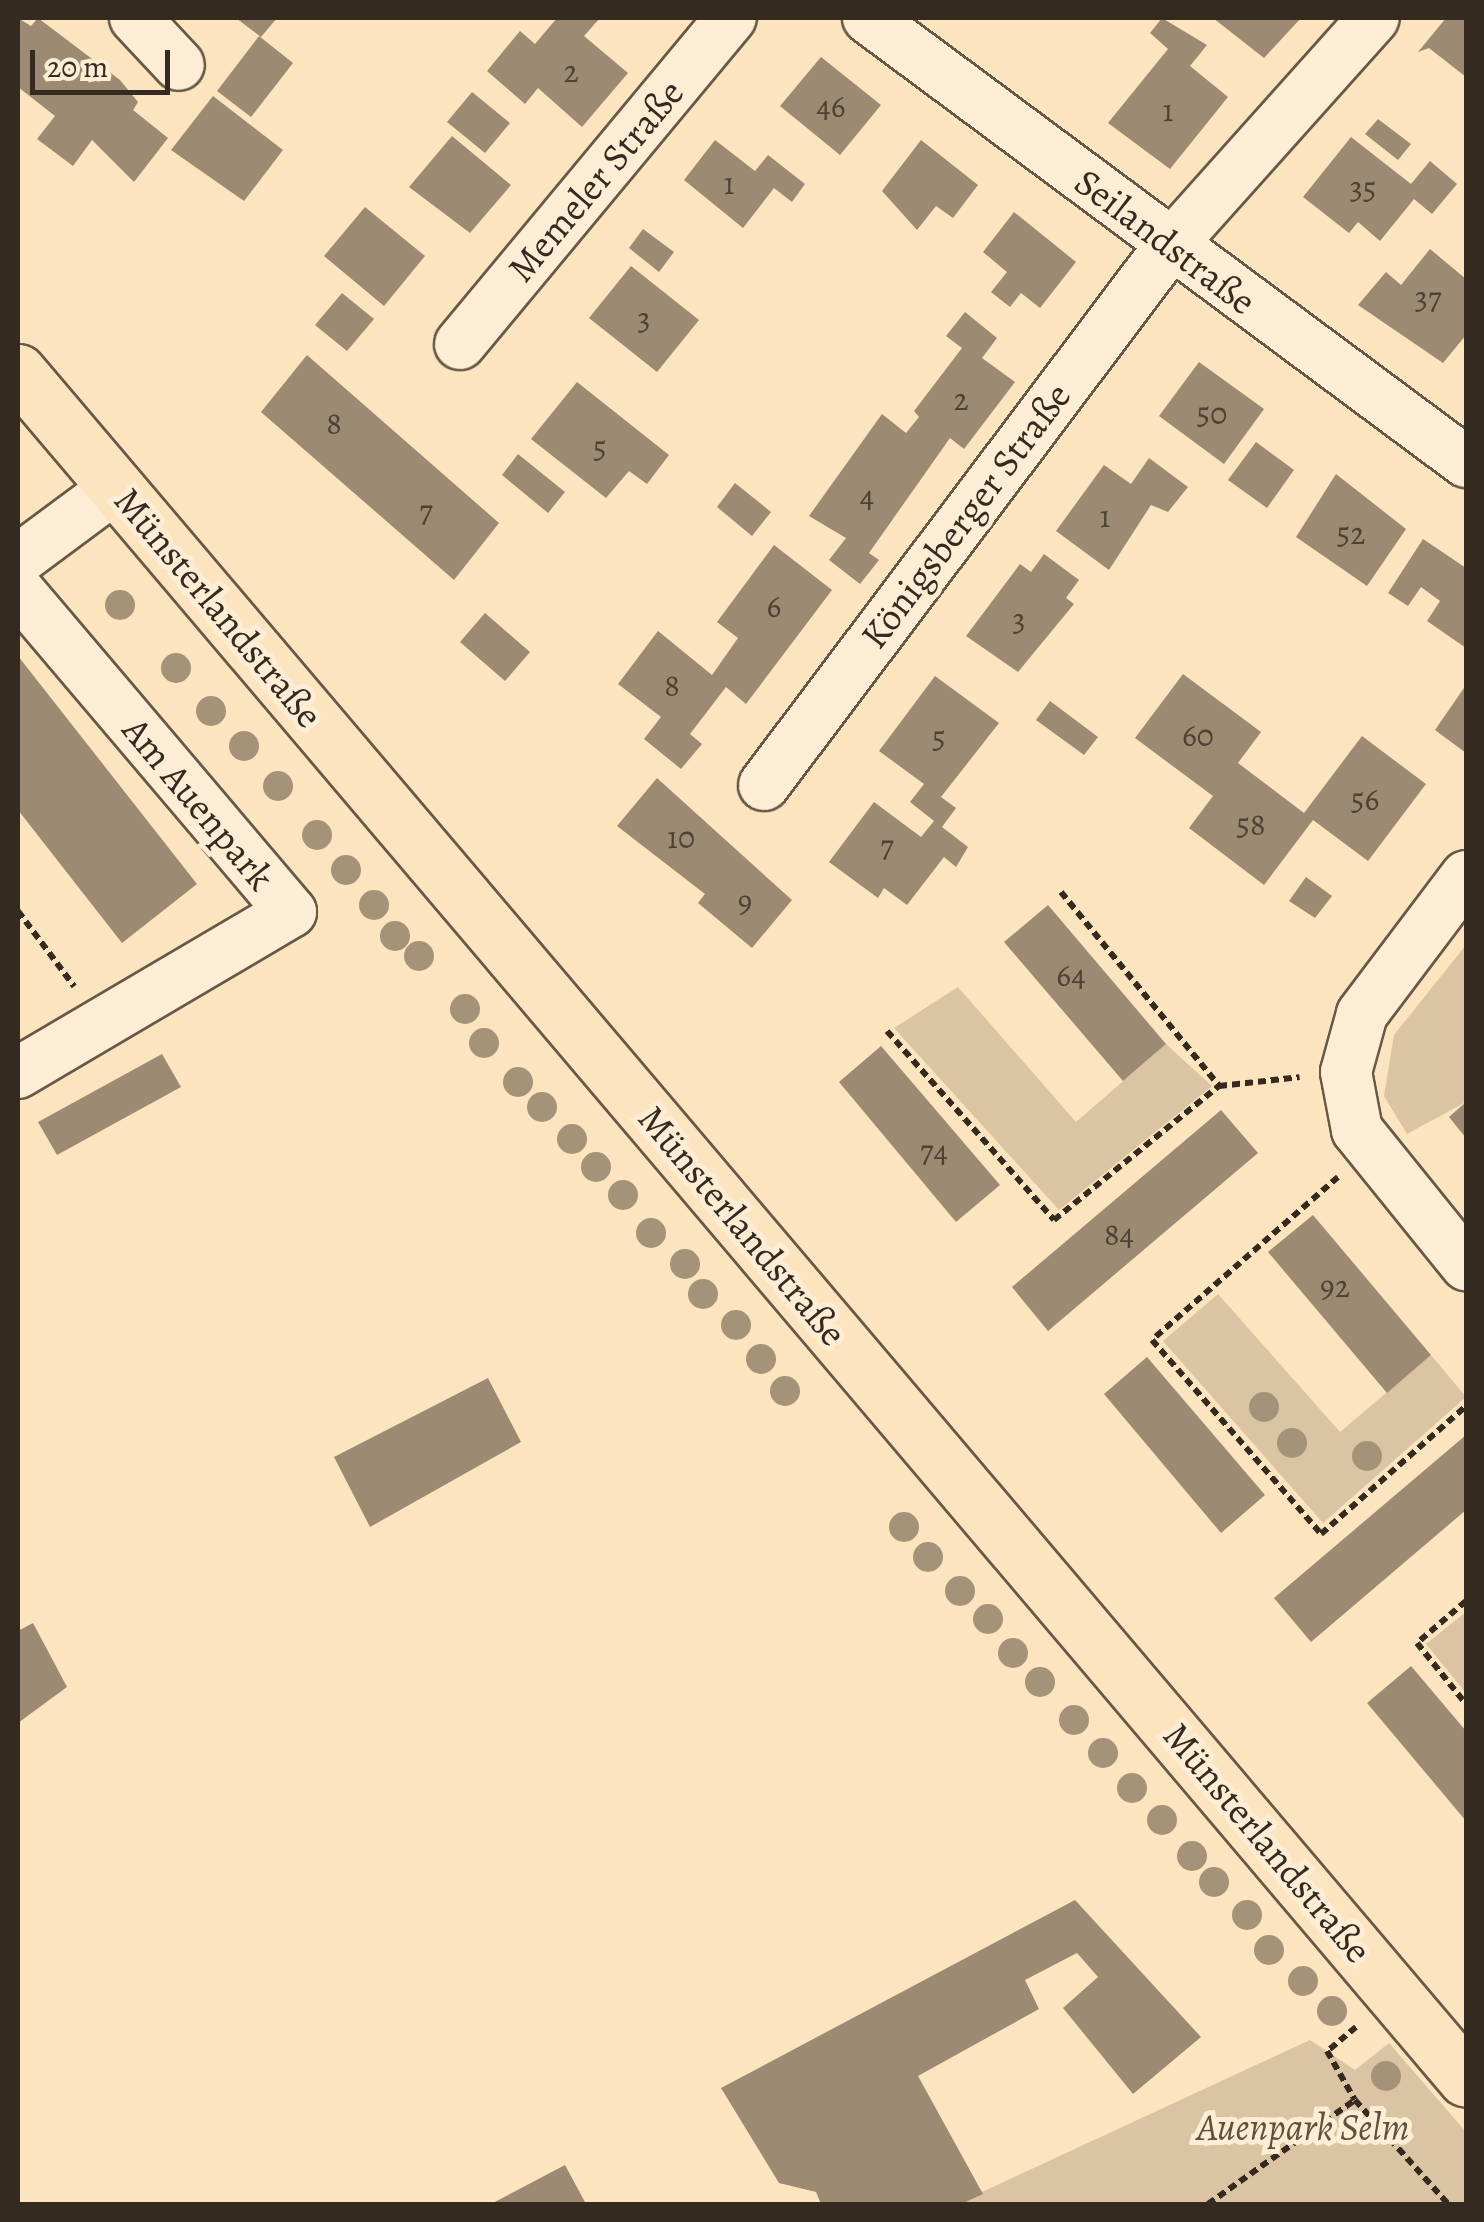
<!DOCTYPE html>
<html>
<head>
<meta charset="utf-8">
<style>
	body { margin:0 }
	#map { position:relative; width:1484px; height:2222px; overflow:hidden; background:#fce4be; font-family:Alegreya,serif }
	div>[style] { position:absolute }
	.green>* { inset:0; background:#dac4a3 }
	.building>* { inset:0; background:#9c8b72 }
	.path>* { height:6px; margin-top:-3px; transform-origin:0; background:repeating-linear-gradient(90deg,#352a1f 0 8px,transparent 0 13px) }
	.roads { filter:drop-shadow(2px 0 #675847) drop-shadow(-2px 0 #675847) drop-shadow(0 2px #675847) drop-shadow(0 -2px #675847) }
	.street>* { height:50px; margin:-25px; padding:0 25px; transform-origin:25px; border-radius:25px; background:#fdedd5 }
	.primary>* { height:55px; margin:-27.5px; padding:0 27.5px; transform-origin:27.5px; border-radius:27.5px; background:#fce4be }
	.trees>* { width:30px; height:30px; margin:-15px; border-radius:50%; background:#a59379 }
	span { translate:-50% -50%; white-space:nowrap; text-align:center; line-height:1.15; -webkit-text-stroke:10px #fdedd5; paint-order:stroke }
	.number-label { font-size:32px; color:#4f4234 }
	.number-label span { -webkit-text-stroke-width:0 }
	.street-label { font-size:38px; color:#352a1f }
	.park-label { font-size:38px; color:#5e5040; font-style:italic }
	.frame { position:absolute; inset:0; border:20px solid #352a1f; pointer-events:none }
	.scale { position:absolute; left:30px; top:50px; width:140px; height:45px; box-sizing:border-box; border:5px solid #352a1f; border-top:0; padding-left:12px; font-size:30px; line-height:35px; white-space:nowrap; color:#352a1f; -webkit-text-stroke:8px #fdedd5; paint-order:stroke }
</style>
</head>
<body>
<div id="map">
	<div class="green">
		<i style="clip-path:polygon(1466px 945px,1466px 1102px,1407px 1134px,1384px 1096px,1394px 1035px)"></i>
		<i style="clip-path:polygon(958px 987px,1076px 1122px,1166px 1044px,1212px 1086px,1059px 1210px,894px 1028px)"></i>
		<i style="clip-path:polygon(1218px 1294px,1340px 1432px,1431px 1355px,1466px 1397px,1323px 1523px,1163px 1341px)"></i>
		<i style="clip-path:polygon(1466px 1612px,1466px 1693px,1426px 1644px)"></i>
		<i style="clip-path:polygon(1310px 2040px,1355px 2070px,1389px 2043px,1466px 2132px,1466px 2204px,956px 2204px)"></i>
	</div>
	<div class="building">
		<i style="clip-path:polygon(18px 18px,31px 26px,38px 18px,120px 80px,138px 102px,133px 110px,168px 138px,134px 182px,92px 140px,73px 166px,37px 139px,55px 116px,18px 87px)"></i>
		<i style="clip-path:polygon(236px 18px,277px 18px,261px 37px)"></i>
		<i style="clip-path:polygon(557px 18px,600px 18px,584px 36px,628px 73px,582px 127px,538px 88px,525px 104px,487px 71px,520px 31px,535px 44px)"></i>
		<i style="clip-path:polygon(1162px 18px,1207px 45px,1190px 66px,1228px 97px,1170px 169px,1108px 123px,1168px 49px,1150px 33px)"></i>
		<i style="clip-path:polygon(1213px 18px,1301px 18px,1264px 58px)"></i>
		<i style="clip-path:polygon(1446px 18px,1466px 18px,1466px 77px,1429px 48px,1418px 52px)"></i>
		<i style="clip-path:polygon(259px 36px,293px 63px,251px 117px,217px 91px)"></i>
		<i style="clip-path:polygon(821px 57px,881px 105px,840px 155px,780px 106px)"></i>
		<i style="clip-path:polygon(472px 92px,510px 123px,485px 153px,447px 122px)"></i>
		<i style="clip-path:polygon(213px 96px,283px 150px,244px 201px,171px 150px)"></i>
		<i style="clip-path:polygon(1378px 119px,1411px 144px,1398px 160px,1365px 134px)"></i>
		<i style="clip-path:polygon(452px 136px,511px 185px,470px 233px,409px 187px)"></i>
		<i style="clip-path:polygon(1351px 137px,1411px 184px,1430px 161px,1457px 184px,1432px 214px,1414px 199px,1380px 241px,1358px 222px,1349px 233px,1303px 197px)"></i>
		<i style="clip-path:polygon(715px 140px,755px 171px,768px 155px,805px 184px,792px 202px,774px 188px,743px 228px,684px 180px)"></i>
		<i style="clip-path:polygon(921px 140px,978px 185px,953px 218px,936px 206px,917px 230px,882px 191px)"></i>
		<i style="clip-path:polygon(365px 207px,425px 256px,384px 306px,324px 256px)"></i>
		<i style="clip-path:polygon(1014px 212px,1076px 262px,1040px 308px,1021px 293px,1010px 307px,991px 292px,1007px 272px,983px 252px)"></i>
		<i style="clip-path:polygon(643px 229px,674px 252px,659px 272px,629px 248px)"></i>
		<i style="clip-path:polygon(1430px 249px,1466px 279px,1466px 335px,1443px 363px,1358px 305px,1386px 272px,1401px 285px)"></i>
		<i style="clip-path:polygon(631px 266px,699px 320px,657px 372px,589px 318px)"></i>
		<i style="clip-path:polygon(342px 293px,374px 319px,347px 351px,315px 325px)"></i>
		<i style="clip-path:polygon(965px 312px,997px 338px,982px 358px,1015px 382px,964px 449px,950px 438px,869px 553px,879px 560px,860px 584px,829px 560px,846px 538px,809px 516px,882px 414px,906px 433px,919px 417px,914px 411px,962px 348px,946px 336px)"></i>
		<i style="clip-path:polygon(307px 355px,499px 523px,454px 580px,261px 412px)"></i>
		<i style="clip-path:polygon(1199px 362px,1264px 409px,1224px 464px,1159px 416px)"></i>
		<i style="clip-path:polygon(577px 382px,669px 455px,647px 484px,629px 471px,606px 498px,531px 439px)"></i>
		<i style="clip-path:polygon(1256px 442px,1294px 470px,1267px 508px,1228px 480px)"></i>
		<i style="clip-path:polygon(518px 454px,565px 492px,548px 513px,502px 475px)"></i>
		<i style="clip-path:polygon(1149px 458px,1188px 487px,1168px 512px,1151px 505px,1109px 570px,1056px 531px,1104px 465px,1131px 484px)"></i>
		<i style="clip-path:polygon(1336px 474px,1406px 529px,1367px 586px,1296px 537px)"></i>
		<i style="clip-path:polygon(735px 483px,771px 512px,752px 536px,717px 507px)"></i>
		<i style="clip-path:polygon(1423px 539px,1466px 568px,1466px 648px,1427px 621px,1440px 601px,1421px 587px,1408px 606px,1388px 593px)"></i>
		<i style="clip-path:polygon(774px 545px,832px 590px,746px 704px,726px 687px,690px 734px,702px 744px,681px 769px,644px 739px,661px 717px,618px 684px,658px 631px,712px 675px,738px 638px,717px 622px)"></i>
		<i style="clip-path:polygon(1044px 554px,1079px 580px,1066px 598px,1074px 604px,1018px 672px,966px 636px,1020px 564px,1031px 572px)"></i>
		<i style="clip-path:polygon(485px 613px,530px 652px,505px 681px,460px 642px)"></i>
		<i style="clip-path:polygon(18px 656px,197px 884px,122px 943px,18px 810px)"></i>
		<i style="clip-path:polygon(1183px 674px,1261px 732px,1238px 763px,1304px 813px,1362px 736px,1426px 784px,1368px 861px,1313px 820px,1264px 885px,1189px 828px,1213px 796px,1135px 738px)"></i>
		<i style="clip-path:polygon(935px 676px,999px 723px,941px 797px,956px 808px,942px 827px,968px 847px,956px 867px,944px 857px,907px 905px,884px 888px,878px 898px,829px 862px,874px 802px,921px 837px,934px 821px,910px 802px,924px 784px,879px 751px)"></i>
		<i style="clip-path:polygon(1466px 685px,1466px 753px,1435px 730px)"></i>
		<i style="clip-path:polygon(1050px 701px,1098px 737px,1084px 755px,1036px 720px)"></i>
		<i style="clip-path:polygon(657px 778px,792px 900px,752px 948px,698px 903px,705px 894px,617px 826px)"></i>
		<i style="clip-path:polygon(1306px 877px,1332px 896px,1315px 918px,1289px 901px)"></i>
		<i style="clip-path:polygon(1048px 905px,1166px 1044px,1123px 1081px,1004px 942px)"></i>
		<i style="clip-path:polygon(881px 1046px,1000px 1185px,956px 1222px,839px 1082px)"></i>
		<i style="clip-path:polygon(162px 1054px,181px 1087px,57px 1155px,38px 1122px)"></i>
		<i style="clip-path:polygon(1466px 1102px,1466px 1138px,1449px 1117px)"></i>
		<i style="clip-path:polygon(1221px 1110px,1258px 1153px,1048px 1331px,1012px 1287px)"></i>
		<i style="clip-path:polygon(1313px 1215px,1431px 1355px,1387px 1393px,1268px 1252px)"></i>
		<i style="clip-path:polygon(1147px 1357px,1265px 1495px,1221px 1533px,1104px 1394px)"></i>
		<i style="clip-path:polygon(488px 1378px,521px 1442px,370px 1527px,334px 1457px)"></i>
		<i style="clip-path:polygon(1466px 1435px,1466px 1510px,1311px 1642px,1274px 1598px)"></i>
		<i style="clip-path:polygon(33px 1623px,67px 1687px,18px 1723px,18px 1631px)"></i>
		<i style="clip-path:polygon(1411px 1666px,1466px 1731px,1466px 1821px,1367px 1703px)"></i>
		<i style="clip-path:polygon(1075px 1900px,1201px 2037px,1133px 2094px,1063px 2008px,1098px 1977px,1077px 1953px,1025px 1980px,1039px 2009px,918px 2076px,983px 2194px,961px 2204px,821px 2204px,816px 2192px,779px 2183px,721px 2088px)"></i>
		<i style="clip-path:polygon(565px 2165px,586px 2204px,491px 2204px)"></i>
	</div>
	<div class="path">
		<i style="left:1061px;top:892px;width:250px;rotate:50.8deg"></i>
		<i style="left:18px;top:911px;width:94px;rotate:53.3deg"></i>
		<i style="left:887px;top:1031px;width:252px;rotate:48.5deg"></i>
		<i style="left:1054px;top:1220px;width:213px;rotate:-39.1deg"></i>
		<i style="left:1219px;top:1086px;width:81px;rotate:-6.3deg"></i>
		<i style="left:1338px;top:1177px;width:247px;rotate:138.8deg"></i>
		<i style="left:1152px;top:1340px;width:257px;rotate:48.9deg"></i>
		<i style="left:1321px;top:1534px;width:193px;rotate:-41.4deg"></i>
		<i style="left:1466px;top:1601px;width:65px;rotate:139.4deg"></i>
		<i style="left:1417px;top:1643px;width:78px;rotate:51.2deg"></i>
		<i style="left:1356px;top:2027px;width:38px;rotate:140deg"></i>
		<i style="left:1327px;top:2051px;width:56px;rotate:60.3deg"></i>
		<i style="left:1355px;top:2100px;width:140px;rotate:48.2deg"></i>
		<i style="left:1208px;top:2204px;width:180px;rotate:-35.3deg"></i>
	</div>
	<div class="roads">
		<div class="street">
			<i style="left:135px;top:18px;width:64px;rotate:46.9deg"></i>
			<i style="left:868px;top:18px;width:745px;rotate:36.59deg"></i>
			<i style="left:460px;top:344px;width:424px;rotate:-50.3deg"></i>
			<i style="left:18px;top:560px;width:121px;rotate:-36.6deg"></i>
			<i style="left:18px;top:590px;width:422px;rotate:49.7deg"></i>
			<i style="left:291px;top:912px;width:317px;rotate:149.5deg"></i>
			<i style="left:764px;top:785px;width:673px;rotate:-53.03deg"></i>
			<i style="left:1169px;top:247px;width:307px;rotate:-48.2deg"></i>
			<i style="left:1466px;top:876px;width:173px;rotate:127deg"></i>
			<i style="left:1362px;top:1014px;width:60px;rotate:105.4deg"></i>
			<i style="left:1346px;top:1072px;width:59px;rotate:79.3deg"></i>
			<i style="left:1357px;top:1130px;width:174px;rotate:51.1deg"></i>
		</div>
		<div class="primary">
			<i style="left:18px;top:372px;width:2238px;rotate:49.69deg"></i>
		</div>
	</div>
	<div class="trees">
		<i style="left:120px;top:605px"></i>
		<i style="left:176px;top:668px"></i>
		<i style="left:211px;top:711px"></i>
		<i style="left:244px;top:746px"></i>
		<i style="left:278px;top:786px"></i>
		<i style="left:317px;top:835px"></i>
		<i style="left:346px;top:870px"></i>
		<i style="left:374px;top:905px"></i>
		<i style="left:395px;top:936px"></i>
		<i style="left:419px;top:956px"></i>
		<i style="left:465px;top:1009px"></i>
		<i style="left:484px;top:1043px"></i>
		<i style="left:518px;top:1082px"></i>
		<i style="left:542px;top:1107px"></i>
		<i style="left:572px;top:1139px"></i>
		<i style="left:596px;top:1167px"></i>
		<i style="left:623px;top:1195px"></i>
		<i style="left:651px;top:1233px"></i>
		<i style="left:685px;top:1264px"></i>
		<i style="left:703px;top:1294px"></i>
		<i style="left:736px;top:1325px"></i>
		<i style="left:761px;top:1359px"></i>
		<i style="left:785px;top:1391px"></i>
		<i style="left:1264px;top:1407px"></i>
		<i style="left:1292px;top:1443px"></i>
		<i style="left:1367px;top:1456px"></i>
		<i style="left:904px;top:1527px"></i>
		<i style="left:928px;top:1557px"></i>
		<i style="left:960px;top:1591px"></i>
		<i style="left:988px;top:1619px"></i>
		<i style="left:1013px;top:1653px"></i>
		<i style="left:1040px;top:1682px"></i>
		<i style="left:1074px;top:1720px"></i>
		<i style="left:1103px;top:1753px"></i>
		<i style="left:1132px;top:1788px"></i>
		<i style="left:1162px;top:1820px"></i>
		<i style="left:1192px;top:1856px"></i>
		<i style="left:1214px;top:1882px"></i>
		<i style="left:1247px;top:1915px"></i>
		<i style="left:1269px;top:1950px"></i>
		<i style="left:1303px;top:1981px"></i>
		<i style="left:1332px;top:2011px"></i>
		<i style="left:1386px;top:2076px"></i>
	</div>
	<div class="number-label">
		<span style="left:571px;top:71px">2</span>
		<span style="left:831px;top:106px">46</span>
		<span style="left:1168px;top:110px">1</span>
		<span style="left:729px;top:183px">1</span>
		<span style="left:1363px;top:188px">35</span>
		<span style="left:1428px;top:298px">37</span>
		<span style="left:644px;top:319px">3</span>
		<span style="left:961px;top:399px">2</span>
		<span style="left:1212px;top:413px">50</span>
		<span style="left:334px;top:423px">8</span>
		<span style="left:600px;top:447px">5</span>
		<span style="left:867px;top:496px">4</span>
		<span style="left:426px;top:511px">7</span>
		<span style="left:1105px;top:516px">1</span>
		<span style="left:1351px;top:533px">52</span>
		<span style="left:774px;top:606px">6</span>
		<span style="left:1019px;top:620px">3</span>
		<span style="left:672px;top:685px">8</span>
		<span style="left:1198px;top:735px">60</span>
		<span style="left:939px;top:737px">5</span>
		<span style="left:1365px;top:799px">56</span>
		<span style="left:1251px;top:824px">58</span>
		<span style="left:681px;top:837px">10</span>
		<span style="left:887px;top:846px">7</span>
		<span style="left:745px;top:901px">9</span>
		<span style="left:1071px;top:975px">64</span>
		<span style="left:934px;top:1151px">74</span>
		<span style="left:1119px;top:1234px">84</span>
		<span style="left:1335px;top:1286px">92</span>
	</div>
	<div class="street-label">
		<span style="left:596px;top:181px;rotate:-50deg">Memeler Straße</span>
		<span style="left:1165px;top:242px;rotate:37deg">Seilandstraße</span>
		<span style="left:966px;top:516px;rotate:-53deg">Königsberger Straße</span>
		<span style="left:218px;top:608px;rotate:50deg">Münsterlandstraße</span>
		<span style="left:198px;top:804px;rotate:50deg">Am Auenpark</span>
		<span style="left:742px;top:1226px;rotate:50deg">Münsterlandstraße</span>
		<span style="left:1267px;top:1843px;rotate:50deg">Münsterlandstraße</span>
	</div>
	<div class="park-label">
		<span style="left:1303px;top:2128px">Auenpark Selm</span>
	</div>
	<div class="frame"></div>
	<div class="scale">20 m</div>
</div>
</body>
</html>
